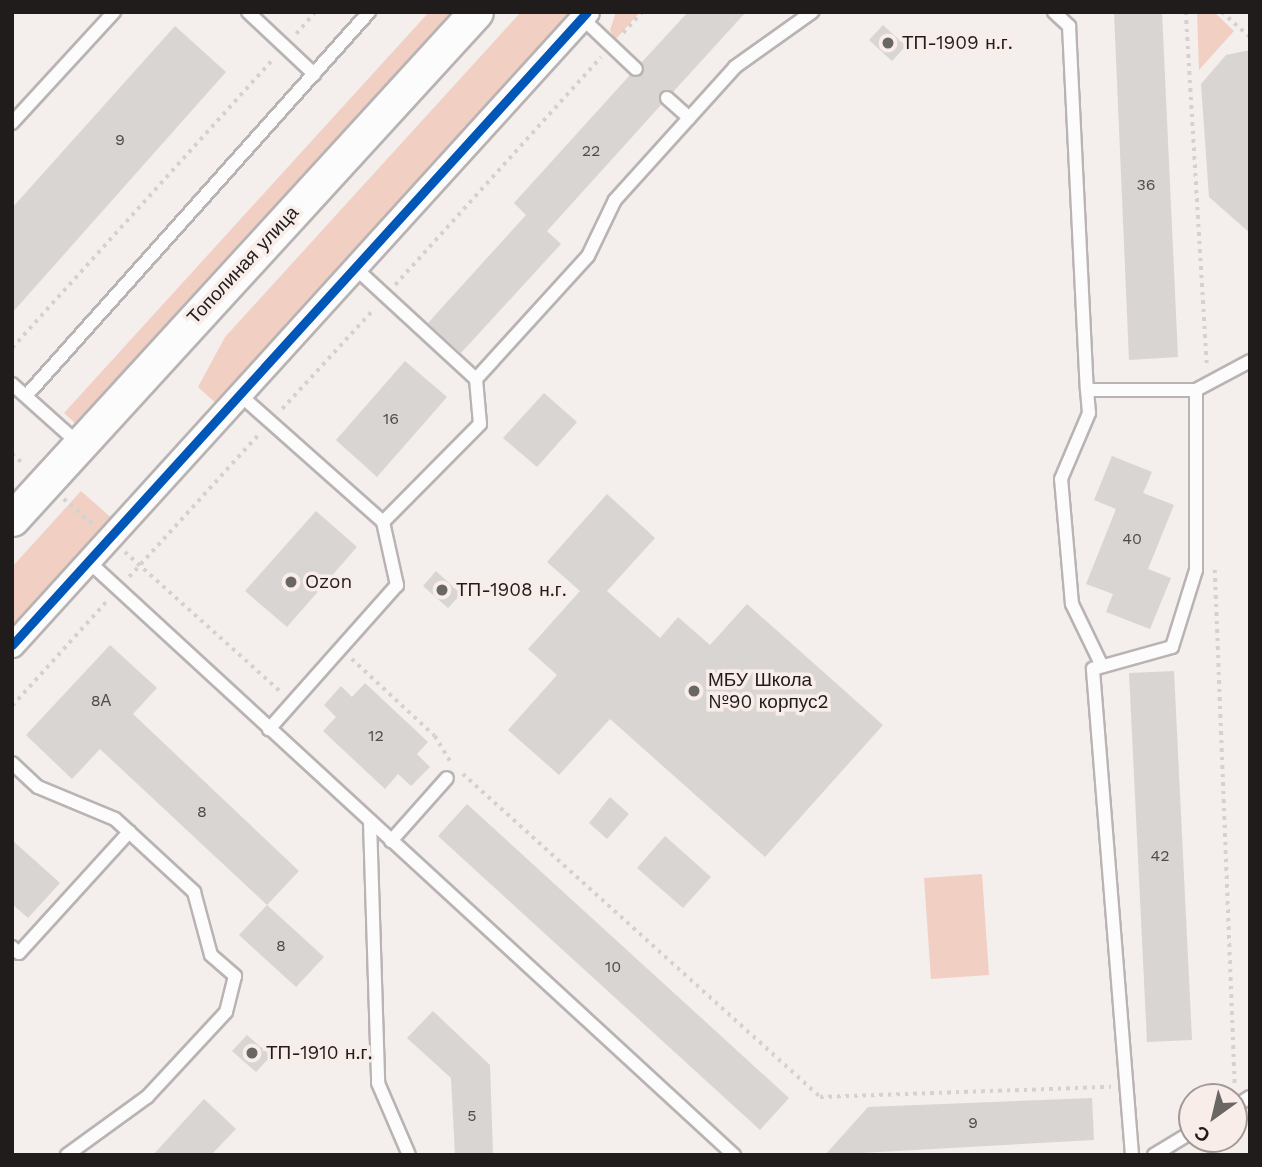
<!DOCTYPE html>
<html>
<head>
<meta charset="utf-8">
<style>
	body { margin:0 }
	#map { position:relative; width:1262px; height:1167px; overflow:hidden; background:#f4eeec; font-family:"Work Sans",sans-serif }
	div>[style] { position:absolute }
	.green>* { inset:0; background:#f1d0c3 }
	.building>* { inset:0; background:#d9d5d3 }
	.path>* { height:3.5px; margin-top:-1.75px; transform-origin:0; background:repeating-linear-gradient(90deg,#d4d2d1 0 3.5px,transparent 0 8.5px) }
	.roads { filter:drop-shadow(2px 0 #b9b4b3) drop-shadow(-2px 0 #b9b4b3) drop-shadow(0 2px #b9b4b3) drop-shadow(0 -2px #b9b4b3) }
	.lane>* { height:12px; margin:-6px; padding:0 6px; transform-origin:6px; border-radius:6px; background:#fdfcfc }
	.street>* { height:23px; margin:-11.5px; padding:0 11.5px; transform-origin:11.5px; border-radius:11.5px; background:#fdfcfc }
	.secondary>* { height:33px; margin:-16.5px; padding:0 16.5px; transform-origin:16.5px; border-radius:16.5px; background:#fdfcfc }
	.cycleway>* { height:9px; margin:-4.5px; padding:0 4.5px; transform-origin:4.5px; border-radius:4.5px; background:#0057b8 }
	.dots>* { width:19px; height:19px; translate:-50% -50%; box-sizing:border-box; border:4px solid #f8ede9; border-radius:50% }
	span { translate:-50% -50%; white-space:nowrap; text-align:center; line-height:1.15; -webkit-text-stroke:7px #f8ede9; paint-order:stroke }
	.number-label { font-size:16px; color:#4f4b4a }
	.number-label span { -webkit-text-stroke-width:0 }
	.poi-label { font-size:19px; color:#201c1b }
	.left { translate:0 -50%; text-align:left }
	.street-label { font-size:19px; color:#201c1b }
	.frame { position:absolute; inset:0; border:14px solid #201c1b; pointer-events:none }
	.north { position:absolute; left:1178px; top:1083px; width:70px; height:70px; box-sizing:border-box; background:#f8ede9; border:2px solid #a29997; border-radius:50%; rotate:214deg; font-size:19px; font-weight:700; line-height:28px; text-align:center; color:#201c1b }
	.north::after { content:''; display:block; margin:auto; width:24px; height:32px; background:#6a6664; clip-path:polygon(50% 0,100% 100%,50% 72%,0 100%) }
</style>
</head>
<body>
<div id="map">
	<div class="green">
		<i style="clip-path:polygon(429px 12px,452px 12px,76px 424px,64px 413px)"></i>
		<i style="clip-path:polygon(521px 12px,583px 12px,220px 407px,198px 387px,225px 337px)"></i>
		<i style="clip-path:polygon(616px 12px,640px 12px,615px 40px,610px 30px)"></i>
		<i style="clip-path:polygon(1197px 12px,1214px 12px,1234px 31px,1199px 70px)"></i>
		<i style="clip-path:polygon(81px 491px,115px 521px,12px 636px,12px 567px)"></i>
		<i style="clip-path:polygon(982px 874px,989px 975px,931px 979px,924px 878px)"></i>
	</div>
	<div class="building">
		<i style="clip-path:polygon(688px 12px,746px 12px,673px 92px,660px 93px,661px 105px,547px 231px,561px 244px,461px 353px,428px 323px,526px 215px,514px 203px,630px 75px,643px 74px,642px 62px)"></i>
		<i style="clip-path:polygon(1114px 12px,1162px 12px,1178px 357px,1129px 360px)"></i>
		<i style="clip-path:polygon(883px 25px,906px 46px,892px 61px,869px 40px)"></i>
		<i style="clip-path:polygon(175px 26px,226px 72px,12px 313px,12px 208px)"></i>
		<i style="clip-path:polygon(1250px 50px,1250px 233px,1209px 197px,1201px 84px,1226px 55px)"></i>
		<i style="clip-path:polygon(405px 361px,447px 397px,377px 477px,336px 440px)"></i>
		<i style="clip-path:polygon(544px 393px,577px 422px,537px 467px,503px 438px)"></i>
		<i style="clip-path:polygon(1112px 456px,1152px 472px,1143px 493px,1174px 505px,1148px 569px,1171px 578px,1150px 629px,1106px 612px,1113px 594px,1086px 584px,1116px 509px,1094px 500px)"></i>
		<i style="clip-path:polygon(607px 494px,655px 538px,607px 591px,660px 638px,678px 617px,710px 645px,747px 604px,883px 725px,765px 857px,610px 719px,559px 775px,508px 730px,557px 675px,528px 649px,580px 591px,547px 562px)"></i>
		<i style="clip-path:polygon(316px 511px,357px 547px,287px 627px,245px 591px)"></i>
		<i style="clip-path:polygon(436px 571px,461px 594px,448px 608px,423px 586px)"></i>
		<i style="clip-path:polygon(110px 645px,157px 688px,133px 714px,299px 871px,267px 905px,100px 749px,72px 779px,26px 735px)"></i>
		<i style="clip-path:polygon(1174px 671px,1192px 1040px,1147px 1042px,1129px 673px)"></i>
		<i style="clip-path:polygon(365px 683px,428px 742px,417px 754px,430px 767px,411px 786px,398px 774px,385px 789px,323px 731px,336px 717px,324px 705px,341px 686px,352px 697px)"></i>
		<i style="clip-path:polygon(610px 797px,629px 814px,607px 839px,589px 823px)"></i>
		<i style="clip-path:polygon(467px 804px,789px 1098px,760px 1130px,438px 836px)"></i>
		<i style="clip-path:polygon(665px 836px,711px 877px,683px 908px,637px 868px)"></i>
		<i style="clip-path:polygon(12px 840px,60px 883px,28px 918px,12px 904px)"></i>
		<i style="clip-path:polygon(267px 905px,324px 957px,296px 987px,239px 935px)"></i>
		<i style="clip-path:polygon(433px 1011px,490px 1065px,493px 1155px,455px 1155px,451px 1078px,407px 1038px)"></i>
		<i style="clip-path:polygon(247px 1035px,271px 1056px,256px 1072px,232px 1051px)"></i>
		<i style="clip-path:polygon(1092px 1098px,1094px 1140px,825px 1155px,868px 1107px)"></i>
		<i style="clip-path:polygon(204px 1099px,236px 1129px,211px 1155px,153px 1155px)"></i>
	</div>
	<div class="path">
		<i style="left:1186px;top:12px;width:356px;rotate:86.6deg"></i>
		<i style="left:1222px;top:12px;width:38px;rotate:42deg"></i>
		<i style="left:623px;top:33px;width:28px;rotate:-48deg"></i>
		<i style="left:296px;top:34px;width:29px;rotate:-49deg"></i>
		<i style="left:395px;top:285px;width:307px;rotate:-47.9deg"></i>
		<i style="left:12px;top:348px;width:391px;rotate:-47.9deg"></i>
		<i style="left:282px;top:409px;width:136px;rotate:-47.4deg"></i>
		<i style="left:12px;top:454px;width:16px;rotate:40deg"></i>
		<i style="left:64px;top:499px;width:38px;rotate:41deg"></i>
		<i style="left:125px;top:552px;width:210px;rotate:41.9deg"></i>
		<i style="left:1215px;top:570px;width:517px;rotate:87.78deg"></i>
		<i style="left:129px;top:577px;width:195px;rotate:-47.7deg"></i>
		<i style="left:352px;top:659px;width:113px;rotate:42.9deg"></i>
		<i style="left:435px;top:736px;width:29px;rotate:59deg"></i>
		<i style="left:12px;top:706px;width:142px;rotate:-47.9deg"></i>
		<i style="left:463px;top:774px;width:481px;rotate:42.1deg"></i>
		<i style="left:820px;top:1097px;width:291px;rotate:-2deg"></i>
	</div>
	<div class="roads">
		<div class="lane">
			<i style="left:248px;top:12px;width:91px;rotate:43.2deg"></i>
			<i style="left:1054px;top:12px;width:21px;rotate:43deg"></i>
			<i style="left:1069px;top:26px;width:364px;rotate:87.2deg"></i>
			<i style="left:582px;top:18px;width:74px;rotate:43.4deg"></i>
			<i style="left:667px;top:98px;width:30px;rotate:42deg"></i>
			<i style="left:12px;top:123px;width:151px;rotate:-47.4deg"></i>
			<i style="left:353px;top:266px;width:167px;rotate:42.6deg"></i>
			<i style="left:12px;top:384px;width:90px;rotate:41.8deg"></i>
			<i style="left:239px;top:394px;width:193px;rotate:41.6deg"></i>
			<i style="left:383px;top:522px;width:65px;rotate:77.5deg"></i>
			<i style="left:397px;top:585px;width:193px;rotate:131.6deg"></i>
			<i style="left:26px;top:396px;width:515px;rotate:-48.23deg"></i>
			<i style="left:383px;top:522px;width:138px;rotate:-45.3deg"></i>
			<i style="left:480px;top:424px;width:45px;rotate:-95.1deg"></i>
			<i style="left:476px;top:379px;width:166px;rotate:-47.7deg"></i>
			<i style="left:588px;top:256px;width:62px;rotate:-64.3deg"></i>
			<i style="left:615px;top:200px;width:179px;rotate:-47.9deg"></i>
			<i style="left:735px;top:67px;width:95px;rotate:-35.5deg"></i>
			<i style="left:88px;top:561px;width:878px;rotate:42.6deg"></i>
			<i style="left:1101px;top:664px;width:67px;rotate:-115.8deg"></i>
			<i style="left:1072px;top:604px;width:125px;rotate:-95deg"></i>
			<i style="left:1061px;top:479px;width:72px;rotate:-67deg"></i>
			<i style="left:1089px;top:413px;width:23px;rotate:-95deg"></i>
			<i style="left:1087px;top:390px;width:109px"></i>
			<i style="left:12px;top:763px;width:35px;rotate:43deg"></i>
			<i style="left:38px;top:787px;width:83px;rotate:22.6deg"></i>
			<i style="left:115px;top:819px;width:108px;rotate:42.7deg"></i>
			<i style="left:194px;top:892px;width:65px;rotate:74.9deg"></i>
			<i style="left:211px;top:955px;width:32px;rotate:41deg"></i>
			<i style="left:235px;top:976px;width:37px;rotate:104deg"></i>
			<i style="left:226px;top:1012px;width:116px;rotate:132.9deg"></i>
			<i style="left:147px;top:1097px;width:99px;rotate:144.1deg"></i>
			<i style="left:370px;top:822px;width:261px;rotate:88.2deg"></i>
			<i style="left:378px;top:1083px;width:78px;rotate:66.7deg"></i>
			<i style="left:391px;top:841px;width:84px;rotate:-48.4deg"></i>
			<i style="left:12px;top:947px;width:9px;rotate:41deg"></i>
			<i style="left:19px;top:953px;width:164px;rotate:-47.7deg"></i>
			<i style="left:1234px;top:1107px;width:19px;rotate:-32deg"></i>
			<i style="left:1132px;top:1155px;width:488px;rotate:-94.6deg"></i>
			<i style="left:1093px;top:669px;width:82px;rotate:-15.6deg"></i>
			<i style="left:1172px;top:647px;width:81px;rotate:-72.7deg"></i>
			<i style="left:1196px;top:570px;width:180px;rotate:-90deg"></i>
			<i style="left:1196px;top:390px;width:61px;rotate:-28.2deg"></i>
			<i style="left:1154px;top:1155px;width:44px;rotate:-31.2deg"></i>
		</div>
		<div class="street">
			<i style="left:12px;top:645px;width:855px;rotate:-47.75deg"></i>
		</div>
		<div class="secondary">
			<i style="left:12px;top:519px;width:687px;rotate:-47.54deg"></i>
		</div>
	</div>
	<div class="cycleway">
		<i style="left:12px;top:645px;width:855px;rotate:-47.75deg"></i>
	</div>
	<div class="dots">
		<i style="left:888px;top:43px;background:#6a6664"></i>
		<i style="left:291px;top:582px;background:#6a6664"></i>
		<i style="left:442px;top:590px;background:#6a6664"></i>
		<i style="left:694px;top:691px;background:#6a6664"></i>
		<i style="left:252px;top:1053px;background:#6a6664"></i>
	</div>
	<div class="number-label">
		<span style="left:120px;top:140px">9</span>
		<span style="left:591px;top:151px">22</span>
		<span style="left:1146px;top:185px">36</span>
		<span style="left:391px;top:419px">16</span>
		<span style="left:1132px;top:539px">40</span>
		<span style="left:101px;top:701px">8А</span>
		<span style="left:376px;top:736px">12</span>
		<span style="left:202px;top:812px">8</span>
		<span style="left:1160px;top:856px">42</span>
		<span style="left:281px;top:946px">8</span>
		<span style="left:613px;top:967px">10</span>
		<span style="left:472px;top:1116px">5</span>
		<span style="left:973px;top:1123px">9</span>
	</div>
	<div class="poi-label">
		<span class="left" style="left:902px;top:43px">ТП-1909 н.г.</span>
		<span class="left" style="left:305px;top:582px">Ozon</span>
		<span class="left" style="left:456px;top:590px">ТП-1908 н.г.</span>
		<span class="left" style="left:708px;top:691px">МБУ Школа<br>№90 корпус2</span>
		<span class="left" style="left:266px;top:1053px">ТП-1910 н.г.</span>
	</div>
	<div class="street-label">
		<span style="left:243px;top:265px;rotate:-47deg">Тополиная улица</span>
	</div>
	<div class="frame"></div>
	<div class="north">С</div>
</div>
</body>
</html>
